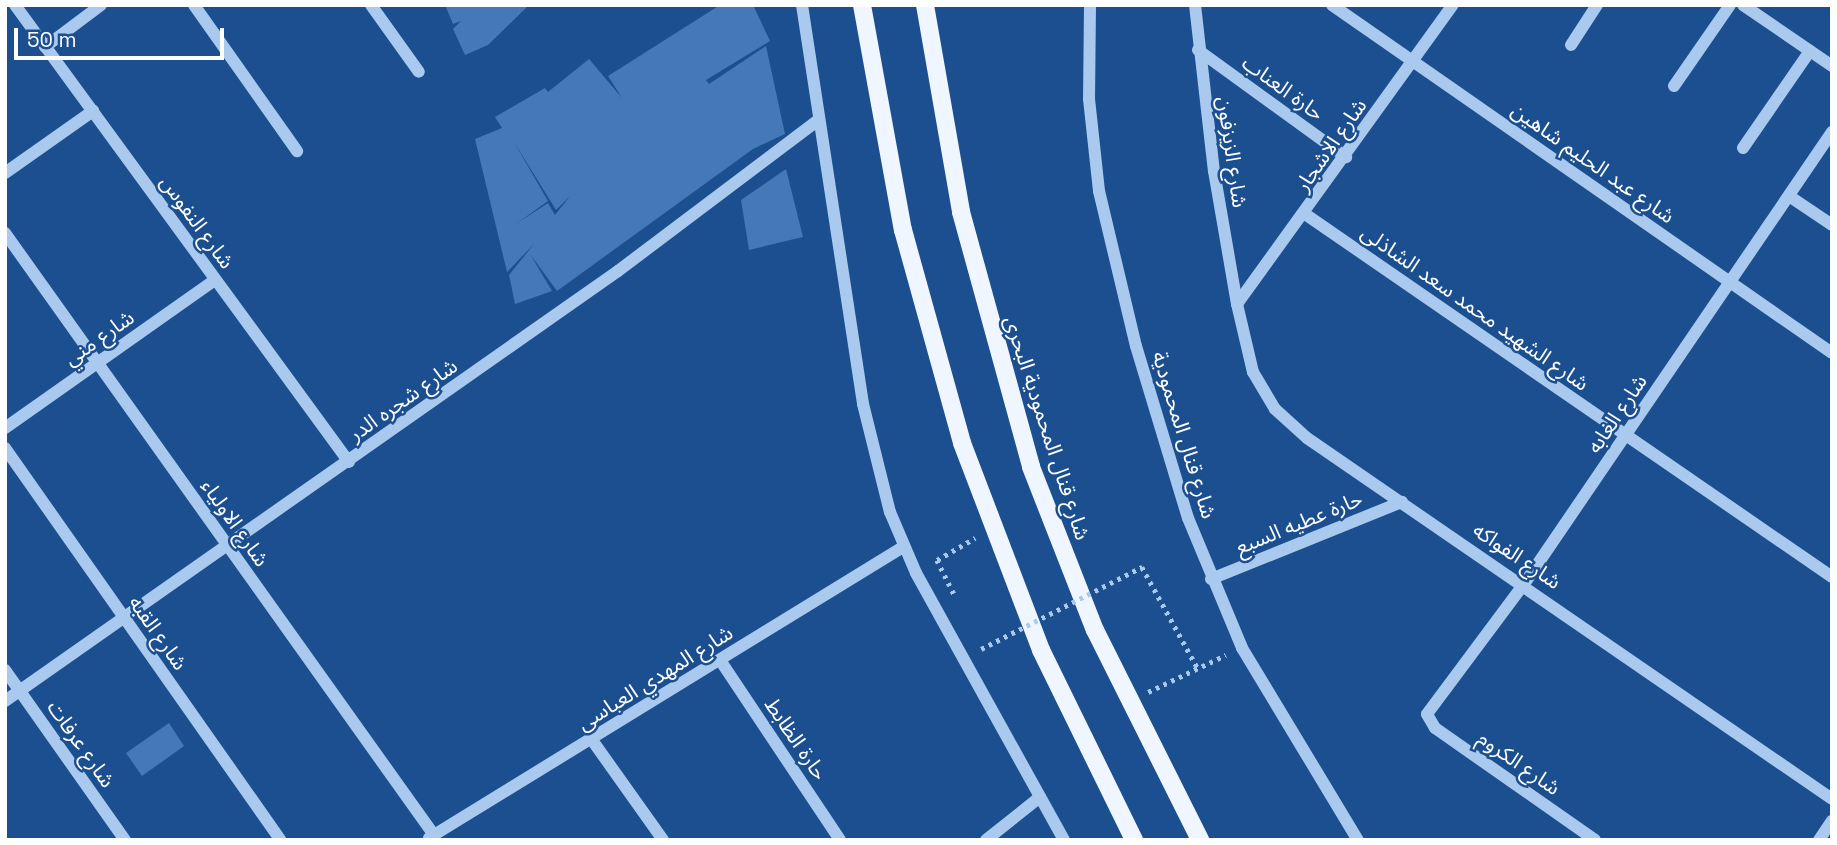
<!DOCTYPE html>
<html>
<head>
<meta charset="utf-8">
<style>
	body { margin:0 }
	#map { position:relative; width:1837px; height:845px; overflow:hidden; background:#1b4f8f; font-family:"Space Grotesk","Noto Sans Arabic",sans-serif }
	div>[style] { position:absolute }
	.building>* { inset:0; background:#4478b7 }
	.path>* { height:4.5px; margin-top:-2.25px; transform-origin:0; background:repeating-linear-gradient(90deg,#a9c9ee 0 3.5px,transparent 0 8.5px) }
	.minor>* { height:12px; margin:-6px; padding:0 6px; transform-origin:6px; border-radius:6px; background:#a9c9ee }
	.major>* { height:18px; margin:-9px; padding:0 9px; transform-origin:9px; border-radius:9px; background:#f0f6ff }
	.path-bridge>* { height:4.5px; margin-top:-2.25px; transform-origin:0; background:repeating-linear-gradient(90deg,#a9c9ee 0 3.5px,transparent 0 8.5px) }
	span { translate:-50% -50%; white-space:nowrap; text-align:center; line-height:1.15; -webkit-text-stroke:5px #1b4f8f; paint-order:stroke }
	.street-label { font-size:21px; color:#fff }
	.frame { position:absolute; inset:0; border:7px solid #fff; pointer-events:none }
	.scale { position:absolute; left:14px; top:28px; width:210px; height:32px; box-sizing:border-box; border:4px solid #fff; border-top:0; padding-left:9px; font-size:21px; line-height:24px; white-space:nowrap; color:#fff; -webkit-text-stroke:5px #1b4f8f; paint-order:stroke }
</style>
</head>
<body>
<div id="map">
	<div class="building">
		<i style="clip-path:polygon(445px 5px,529px 5px,488px 45px,465px 55px,453px 29px,461px 21px,453px 24px)"></i>
		<i style="clip-path:polygon(evenodd,720px 5px,753px 5px,770px 41px,706px 80px,709px 84px,766px 46px,785px 134px,753px 149px,557px 291px,530px 254px,552px 291px,515px 304px,509px 275px,534px 244px,507px 272px,475px 139px,502px 128px,495px 117px,545px 88px,548px 92px,589px 59px,622px 98px,608px 76px,720px 5px,514px 142px,556px 210px,570px 196px,555px 215px,548px 203px,516px 224px,548px 201px,514px 142px)"></i>
		<i style="clip-path:polygon(786px 169px,803px 237px,749px 250px,741px 200px)"></i>
		<i style="clip-path:polygon(169px 723px,184px 746px,142px 776px,126px 753px)"></i>
	</div>
	<div class="path">
		<i style="left:937px;top:560px;width:42px;rotate:63.4deg"></i>
		<i style="left:937px;top:560px;width:44px;rotate:-30.1deg"></i>
		<i style="left:1142px;top:567px;width:116px;rotate:61.2deg"></i>
		<i style="left:1148px;top:692px;width:86px;rotate:-25.4deg"></i>
	</div>
	<div class="minor">
		<i style="left:15px;top:5px;width:566px;rotate:53.84deg"></i>
		<i style="left:194px;top:5px;width:179px;rotate:54.8deg"></i>
		<i style="left:371px;top:5px;width:82px;rotate:54.4deg"></i>
		<i style="left:802px;top:5px;width:404px;rotate:81.3deg"></i>
		<i style="left:863px;top:404px;width:111px;rotate:76deg"></i>
		<i style="left:890px;top:512px;width:66px;rotate:66.9deg"></i>
		<i style="left:916px;top:573px;width:305px;rotate:61deg"></i>
		<i style="left:1090px;top:5px;width:94px;rotate:90.6deg"></i>
		<i style="left:1089px;top:99px;width:93px;rotate:83.8deg"></i>
		<i style="left:1099px;top:191px;width:159px;rotate:76.6deg"></i>
		<i style="left:1136px;top:346px;width:180px;rotate:73.2deg"></i>
		<i style="left:1188px;top:518px;width:141px;rotate:67.4deg"></i>
		<i style="left:1242px;top:648px;width:224px;rotate:58.9deg"></i>
		<i style="left:1195px;top:5px;width:167px;rotate:83.5deg"></i>
		<i style="left:1214px;top:171px;width:135px;rotate:80.2deg"></i>
		<i style="left:1237px;top:304px;width:70px;rotate:76.8deg"></i>
		<i style="left:1253px;top:372px;width:43px;rotate:59.3deg"></i>
		<i style="left:1275px;top:409px;width:43px;rotate:42.2deg"></i>
		<i style="left:1307px;top:438px;width:637px;rotate:34.51deg"></i>
		<i style="left:1332px;top:5px;width:609px;rotate:34.84deg"></i>
		<i style="left:1743px;top:5px;width:108px;rotate:34.4deg"></i>
		<i style="left:1571px;top:45px;width:48px;rotate:-57deg"></i>
		<i style="left:45px;top:47px;width:70px;rotate:-36.9deg"></i>
		<i style="left:1198px;top:50px;width:183px;rotate:35.9deg"></i>
		<i style="left:1674px;top:86px;width:98px;rotate:-55.3deg"></i>
		<i style="left:1743px;top:148px;width:118px;rotate:-55.4deg"></i>
		<i style="left:5px;top:173px;width:108px;rotate:-35.2deg"></i>
		<i style="left:1789px;top:196px;width:52px;rotate:34deg"></i>
		<i style="left:1305px;top:214px;width:640px;rotate:34.56deg"></i>
		<i style="left:5px;top:233px;width:739px;rotate:54.53deg"></i>
		<i style="left:1237px;top:304px;width:369px;rotate:-54.2deg"></i>
		<i style="left:5px;top:428px;width:257px;rotate:-35.2deg"></i>
		<i style="left:5px;top:448px;width:479px;rotate:54.9deg"></i>
		<i style="left:1211px;top:579px;width:206px;rotate:-22deg"></i>
		<i style="left:720px;top:660px;width:216px;rotate:56.3deg"></i>
		<i style="left:5px;top:670px;width:208px;rotate:54.8deg"></i>
		<i style="left:5px;top:701px;width:749px;rotate:-35.05deg"></i>
		<i style="left:618px;top:271px;width:249px;rotate:-37deg"></i>
		<i style="left:592px;top:740px;width:123px;rotate:54.6deg"></i>
		<i style="left:429px;top:838px;width:556px;rotate:-31.55deg"></i>
		<i style="left:986px;top:840px;width:69px;rotate:-38.5deg"></i>
		<i style="left:1595px;top:840px;width:195px;rotate:-145deg"></i>
		<i style="left:1435px;top:728px;width:16px;rotate:-120deg"></i>
		<i style="left:1427px;top:714px;width:162px;rotate:-53.3deg"></i>
		<i style="left:1524px;top:584px;width:547px;rotate:-55.73deg"></i>
		<i style="left:1819px;top:840px;width:23px;rotate:-56deg"></i>
	</div>
	<div class="major">
		<i style="left:862px;top:5px;width:229px;rotate:79.7deg"></i>
		<i style="left:903px;top:230px;width:221px;rotate:74.5deg"></i>
		<i style="left:962px;top:443px;width:222px;rotate:69.1deg"></i>
		<i style="left:1041px;top:650px;width:212px;rotate:63.9deg"></i>
		<i style="left:925px;top:5px;width:210px;rotate:80.1deg"></i>
		<i style="left:961px;top:212px;width:264px;rotate:74.6deg"></i>
		<i style="left:1031px;top:467px;width:175px;rotate:68.6deg"></i>
		<i style="left:1095px;top:630px;width:235px;rotate:63.4deg"></i>
	</div>
	<div class="path-bridge">
		<i style="left:981px;top:649px;width:181px;rotate:-27deg"></i>
	</div>
	<div class="street-label">
		<span style="left:1283px;top:88px;rotate:36deg">حارة العناب</span>
		<span style="left:1331px;top:145px;rotate:-55deg">شارع الاشجار</span>
		<span style="left:1232px;top:152px;rotate:82deg">شارع الزيزفون</span>
		<span style="left:1593px;top:163px;rotate:35deg">شارع عبد الحليم شاهين</span>
		<span style="left:197px;top:222px;rotate:54deg">شارع النفوس</span>
		<span style="left:1475px;top:308px;rotate:35deg">شارع الشهيد محمد سعد الشاذلى</span>
		<span style="left:99px;top:338px;rotate:-35deg">شارع مني</span>
		<span style="left:403px;top:400px;rotate:-35deg">شارع شجره الدر</span>
		<span style="left:1617px;top:414px;rotate:-56deg">شارع الغابه</span>
		<span style="left:1047px;top:428px;rotate:72deg">شارع قنال المحمودية البحرى</span>
		<span style="left:1184px;top:435px;rotate:73deg">شارع قنال المحمودية</span>
		<span style="left:235px;top:523px;rotate:55deg">شارع الاولياء</span>
		<span style="left:1299px;top:523px;rotate:-22deg">حارة عطيه السبع</span>
		<span style="left:1517px;top:556px;rotate:34deg">شارع الفواكه</span>
		<span style="left:158px;top:633px;rotate:55deg">شارع القبه</span>
		<span style="left:655px;top:678px;rotate:-32deg">شارع المهدي العباسى</span>
		<span style="left:796px;top:739px;rotate:56deg">حارة الظابط</span>
		<span style="left:81px;top:744px;rotate:55deg">شارع عرفات</span>
		<span style="left:1519px;top:763px;rotate:35deg">شارع الكروم</span>
	</div>
	<div class="frame"></div>
	<div class="scale">50 m</div>
</div>
</body>
</html>
